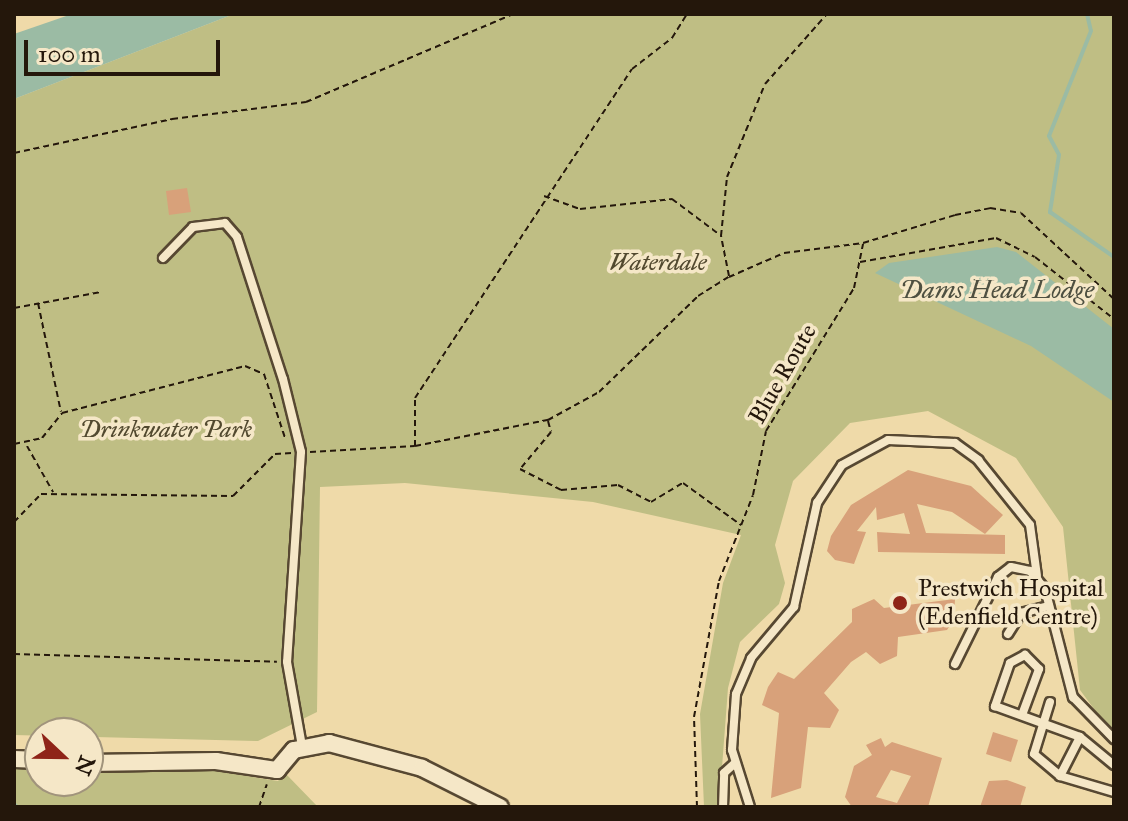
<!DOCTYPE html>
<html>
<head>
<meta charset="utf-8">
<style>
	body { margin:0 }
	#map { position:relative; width:1128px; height:821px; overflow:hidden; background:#efdaa9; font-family:"IM FELL Great Primer",serif }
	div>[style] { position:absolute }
	.green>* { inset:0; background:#bfbe84 }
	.water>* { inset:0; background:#9bbba4 }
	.stream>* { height:4px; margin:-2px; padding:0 2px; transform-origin:2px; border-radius:2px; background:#9bbba4 }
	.building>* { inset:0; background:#d8a17a }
	.path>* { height:2px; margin-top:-1px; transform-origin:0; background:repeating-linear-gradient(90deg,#24170b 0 6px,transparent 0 10px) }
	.roads { filter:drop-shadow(2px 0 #574832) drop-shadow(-2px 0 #574832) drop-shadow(0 2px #574832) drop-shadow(0 -2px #574832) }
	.lane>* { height:8px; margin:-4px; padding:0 4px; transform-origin:4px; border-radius:4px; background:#f5e7c7 }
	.street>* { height:16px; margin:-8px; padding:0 8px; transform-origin:8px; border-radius:8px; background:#f5e7c7 }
	.dots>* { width:22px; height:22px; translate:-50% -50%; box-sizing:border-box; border:4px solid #f5e7c7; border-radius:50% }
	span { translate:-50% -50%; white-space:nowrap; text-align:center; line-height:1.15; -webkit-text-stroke:7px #f5e7c7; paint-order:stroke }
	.park-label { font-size:24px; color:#52492f; font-style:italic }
	.street-label { font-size:24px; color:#24170b }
	.poi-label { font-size:24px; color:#24170b }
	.left { translate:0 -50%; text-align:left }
	.water-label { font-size:26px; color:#4e5041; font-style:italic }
	.frame { position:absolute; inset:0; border:16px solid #24170b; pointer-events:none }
	.north { position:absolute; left:24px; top:717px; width:80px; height:80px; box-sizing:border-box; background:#f5e7c7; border:2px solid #a1947c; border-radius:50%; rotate:112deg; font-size:22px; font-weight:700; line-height:32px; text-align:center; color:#24170b }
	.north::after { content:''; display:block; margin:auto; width:28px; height:36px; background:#8f2418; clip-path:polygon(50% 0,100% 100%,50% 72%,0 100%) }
	.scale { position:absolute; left:24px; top:40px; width:196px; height:36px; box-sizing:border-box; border:4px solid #24170b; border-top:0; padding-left:10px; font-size:24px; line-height:28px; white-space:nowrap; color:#24170b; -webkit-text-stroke:6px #f5e7c7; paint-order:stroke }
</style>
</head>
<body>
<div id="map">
	<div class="green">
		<i style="clip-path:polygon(234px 14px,1114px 14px,1114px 736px,1080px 690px,1063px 527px,1016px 458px,928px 411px,850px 423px,793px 481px,775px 545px,785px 583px,779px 604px,740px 642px,728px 688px,719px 807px,704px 807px,700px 714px,723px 583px,741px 535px,593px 502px,405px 483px,320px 487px,317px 712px,258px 741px,14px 735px,14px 99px)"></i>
		<i style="clip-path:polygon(14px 767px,40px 768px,40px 781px,88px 781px,88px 768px,209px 770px,278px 781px,285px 773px,318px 807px,14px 807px)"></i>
	</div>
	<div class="water">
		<i style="clip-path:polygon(72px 14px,234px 14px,14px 99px,14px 34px)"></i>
		<i style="clip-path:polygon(997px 247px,1016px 252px,1114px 329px,1114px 402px,1031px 346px,875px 273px,889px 263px)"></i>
	</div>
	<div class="stream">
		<i style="left:1087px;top:14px;width:17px;rotate:77deg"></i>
		<i style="left:1091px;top:31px;width:113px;rotate:111.8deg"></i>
		<i style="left:1049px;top:136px;width:21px;rotate:62deg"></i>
		<i style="left:1059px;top:155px;width:58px;rotate:99deg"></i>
		<i style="left:1050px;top:212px;width:78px;rotate:35.1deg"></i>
		<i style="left:14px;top:804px;width:4px;rotate:45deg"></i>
	</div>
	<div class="building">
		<i style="clip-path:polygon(187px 188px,191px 212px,169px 215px,166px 191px)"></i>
		<i style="clip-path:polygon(908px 470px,971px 486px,1003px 515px,985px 534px,952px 512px,917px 504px,926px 533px,1005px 535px,1005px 554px,878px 552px,877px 532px,910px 534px,904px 513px,877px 520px,876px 507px,857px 531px,866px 532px,854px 564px,835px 560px,827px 551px,831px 536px,851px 505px)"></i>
		<i style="clip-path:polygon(874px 599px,884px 608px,955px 599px,954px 619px,947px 630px,898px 637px,897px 656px,880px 664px,866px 652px,851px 662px,824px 693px,839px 710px,830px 728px,808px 727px,801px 788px,771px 798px,779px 713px,762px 705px,768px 687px,778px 672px,794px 679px,852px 622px,852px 609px)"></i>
		<i style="clip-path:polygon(993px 732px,1018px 740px,1011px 762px,986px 754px)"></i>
		<i style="clip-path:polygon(evenodd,881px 738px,885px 747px,892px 742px,942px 758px,928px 807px,852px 807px,845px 797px,854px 766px,872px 755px,866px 745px,881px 738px,891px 770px,911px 776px,897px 803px,876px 797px,891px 770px)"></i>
		<i style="clip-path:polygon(1007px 780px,1026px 787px,1020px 807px,980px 807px,989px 781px)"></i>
	</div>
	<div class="path">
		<i style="left:14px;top:153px;width:162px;rotate:-12.1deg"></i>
		<i style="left:172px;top:119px;width:135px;rotate:-7.2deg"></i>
		<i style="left:306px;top:102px;width:225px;rotate:-23deg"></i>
		<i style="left:544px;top:196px;width:38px;rotate:20deg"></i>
		<i style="left:580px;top:209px;width:93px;rotate:-6.2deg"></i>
		<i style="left:672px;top:199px;width:60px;rotate:36.9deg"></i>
		<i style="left:860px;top:262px;width:138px;rotate:-10deg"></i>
		<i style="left:996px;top:238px;width:43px;rotate:26deg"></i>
		<i style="left:1035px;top:257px;width:100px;rotate:38.1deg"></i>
		<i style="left:729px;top:276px;width:41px;rotate:-101.3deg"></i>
		<i style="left:721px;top:236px;width:59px;rotate:-84.2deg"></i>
		<i style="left:727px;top:177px;width:100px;rotate:-67.8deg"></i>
		<i style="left:765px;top:84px;width:94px;rotate:-48.5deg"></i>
		<i style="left:38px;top:303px;width:111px;rotate:78.1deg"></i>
		<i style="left:14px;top:308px;width:87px;rotate:-10.5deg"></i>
		<i style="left:548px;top:421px;width:11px;rotate:75deg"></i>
		<i style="left:551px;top:432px;width:48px;rotate:130deg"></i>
		<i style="left:520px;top:469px;width:46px;rotate:27.1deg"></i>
		<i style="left:561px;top:490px;width:57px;rotate:-5deg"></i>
		<i style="left:618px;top:485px;width:37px;rotate:27deg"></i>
		<i style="left:651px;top:502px;width:37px;rotate:-31deg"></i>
		<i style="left:683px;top:483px;width:72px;rotate:35.9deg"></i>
		<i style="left:14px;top:444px;width:29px;rotate:-12deg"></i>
		<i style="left:42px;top:438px;width:32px;rotate:-51deg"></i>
		<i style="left:62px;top:413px;width:189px;rotate:-14.4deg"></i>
		<i style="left:245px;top:366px;width:21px;rotate:23deg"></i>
		<i style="left:264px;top:374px;width:67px;rotate:71.8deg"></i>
		<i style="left:27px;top:446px;width:53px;rotate:60.5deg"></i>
		<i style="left:415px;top:446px;width:48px;rotate:-90deg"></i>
		<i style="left:415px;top:398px;width:394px;rotate:-56.6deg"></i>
		<i style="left:632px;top:69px;width:51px;rotate:-37.8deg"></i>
		<i style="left:672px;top:38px;width:28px;rotate:-58deg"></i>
		<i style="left:310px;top:452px;width:105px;rotate:-3.3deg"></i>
		<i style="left:415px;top:446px;width:136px;rotate:-11.1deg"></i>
		<i style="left:548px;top:420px;width:58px;rotate:-28.8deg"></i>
		<i style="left:599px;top:392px;width:138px;rotate:-44.1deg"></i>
		<i style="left:698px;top:296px;width:36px;rotate:-32deg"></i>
		<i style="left:729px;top:277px;width:60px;rotate:-23.6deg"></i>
		<i style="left:784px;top:253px;width:80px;rotate:-7.2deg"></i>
		<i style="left:863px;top:243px;width:96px;rotate:-16.9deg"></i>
		<i style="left:955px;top:215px;width:36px;rotate:-11deg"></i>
		<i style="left:990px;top:208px;width:31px;rotate:9deg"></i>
		<i style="left:1021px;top:213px;width:127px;rotate:42.8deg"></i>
		<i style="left:14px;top:522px;width:39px;rotate:-46deg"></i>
		<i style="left:41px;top:494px;width:192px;rotate:0.6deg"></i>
		<i style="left:233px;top:496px;width:59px;rotate:-45deg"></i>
		<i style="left:275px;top:454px;width:17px;rotate:-3deg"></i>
		<i style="left:14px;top:654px;width:263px;rotate:1.7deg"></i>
		<i style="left:259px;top:807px;width:24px;rotate:-71deg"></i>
		<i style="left:697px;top:807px;width:90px;rotate:-91.9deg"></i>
		<i style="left:694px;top:717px;width:138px;rotate:-79.6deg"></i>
		<i style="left:719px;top:581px;width:92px;rotate:-68.4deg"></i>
		<i style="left:753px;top:495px;width:65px;rotate:-78.5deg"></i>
		<i style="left:766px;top:431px;width:168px;rotate:-58.4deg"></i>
		<i style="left:854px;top:288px;width:45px;rotate:-78.4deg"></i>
	</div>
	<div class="roads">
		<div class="lane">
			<i style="left:163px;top:258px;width:43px;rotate:-45.9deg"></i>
			<i style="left:193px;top:227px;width:32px;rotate:-7deg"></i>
			<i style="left:225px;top:223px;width:18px;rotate:49deg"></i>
			<i style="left:237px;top:237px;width:149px;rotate:72.1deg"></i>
			<i style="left:283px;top:379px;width:75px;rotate:76.1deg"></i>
			<i style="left:301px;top:452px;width:210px;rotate:93.8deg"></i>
			<i style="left:287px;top:662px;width:85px;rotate:79.9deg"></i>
			<i style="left:1008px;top:634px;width:25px;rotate:-58deg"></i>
			<i style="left:1021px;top:613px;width:29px;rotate:-14deg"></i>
			<i style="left:955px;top:664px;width:97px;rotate:-63.7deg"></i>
			<i style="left:998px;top:577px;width:16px;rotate:-38deg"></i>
			<i style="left:1011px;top:567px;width:19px;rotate:12deg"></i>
			<i style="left:1030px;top:571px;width:23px;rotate:50deg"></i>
			<i style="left:1045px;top:589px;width:112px;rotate:75.5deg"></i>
			<i style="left:1073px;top:697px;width:59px;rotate:45.7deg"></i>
			<i style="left:1050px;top:702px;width:54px;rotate:107.1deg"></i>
			<i style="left:1034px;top:754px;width:34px;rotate:40deg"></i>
			<i style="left:1022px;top:715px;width:49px;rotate:-69.7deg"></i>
			<i style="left:1039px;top:669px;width:20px;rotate:-135deg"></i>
			<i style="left:1025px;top:655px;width:17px;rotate:152deg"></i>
			<i style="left:1010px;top:663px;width:46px;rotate:109.2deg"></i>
			<i style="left:995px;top:706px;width:90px;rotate:20deg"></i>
			<i style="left:1080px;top:737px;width:44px;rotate:39.5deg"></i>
			<i style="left:1080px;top:737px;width:44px;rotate:117.1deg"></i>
			<i style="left:1060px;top:776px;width:56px;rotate:16.5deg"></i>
			<i style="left:723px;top:807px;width:34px;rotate:-88deg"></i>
			<i style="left:724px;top:773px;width:13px;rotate:-42deg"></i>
			<i style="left:750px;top:807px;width:60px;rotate:-107.5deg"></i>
			<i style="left:732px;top:750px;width:56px;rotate:-85.9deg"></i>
			<i style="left:736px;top:694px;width:39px;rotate:-67deg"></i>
			<i style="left:751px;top:658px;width:67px;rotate:-49.9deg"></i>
			<i style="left:794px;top:607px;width:107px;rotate:-77.5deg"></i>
			<i style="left:817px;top:503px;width:45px;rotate:-56.7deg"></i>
			<i style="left:842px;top:465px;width:52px;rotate:-28.5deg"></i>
			<i style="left:888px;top:440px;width:67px;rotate:2.6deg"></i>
			<i style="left:955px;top:443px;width:29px;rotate:36deg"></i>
			<i style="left:978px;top:460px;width:83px;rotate:51.3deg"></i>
			<i style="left:1030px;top:525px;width:51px;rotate:82.2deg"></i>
		</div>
		<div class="street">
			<i style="left:14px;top:759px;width:26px;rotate:2deg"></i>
			<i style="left:88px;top:763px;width:128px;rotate:-0.9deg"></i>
			<i style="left:216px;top:761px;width:62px;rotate:8.4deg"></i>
			<i style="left:277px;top:770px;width:26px;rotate:-50deg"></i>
			<i style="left:294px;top:750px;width:36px;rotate:-11deg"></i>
			<i style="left:329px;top:743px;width:96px;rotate:15deg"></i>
			<i style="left:422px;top:768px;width:87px;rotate:26.6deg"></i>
		</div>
	</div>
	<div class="dots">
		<i style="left:900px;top:603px;background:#8f2418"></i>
	</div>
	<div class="park-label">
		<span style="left:658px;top:263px">Waterdale</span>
		<span style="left:166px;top:430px">Drinkwater Park</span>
	</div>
	<div class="street-label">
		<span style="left:783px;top:374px;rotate:-60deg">Blue Route</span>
	</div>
	<div class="poi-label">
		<span class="left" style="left:918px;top:603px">Prestwich Hospital<br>(Edenfield Centre)</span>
	</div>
	<div class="water-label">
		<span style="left:997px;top:290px">Dams Head Lodge</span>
	</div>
	<div class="frame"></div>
	<div class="north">N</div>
	<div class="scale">100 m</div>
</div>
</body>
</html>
